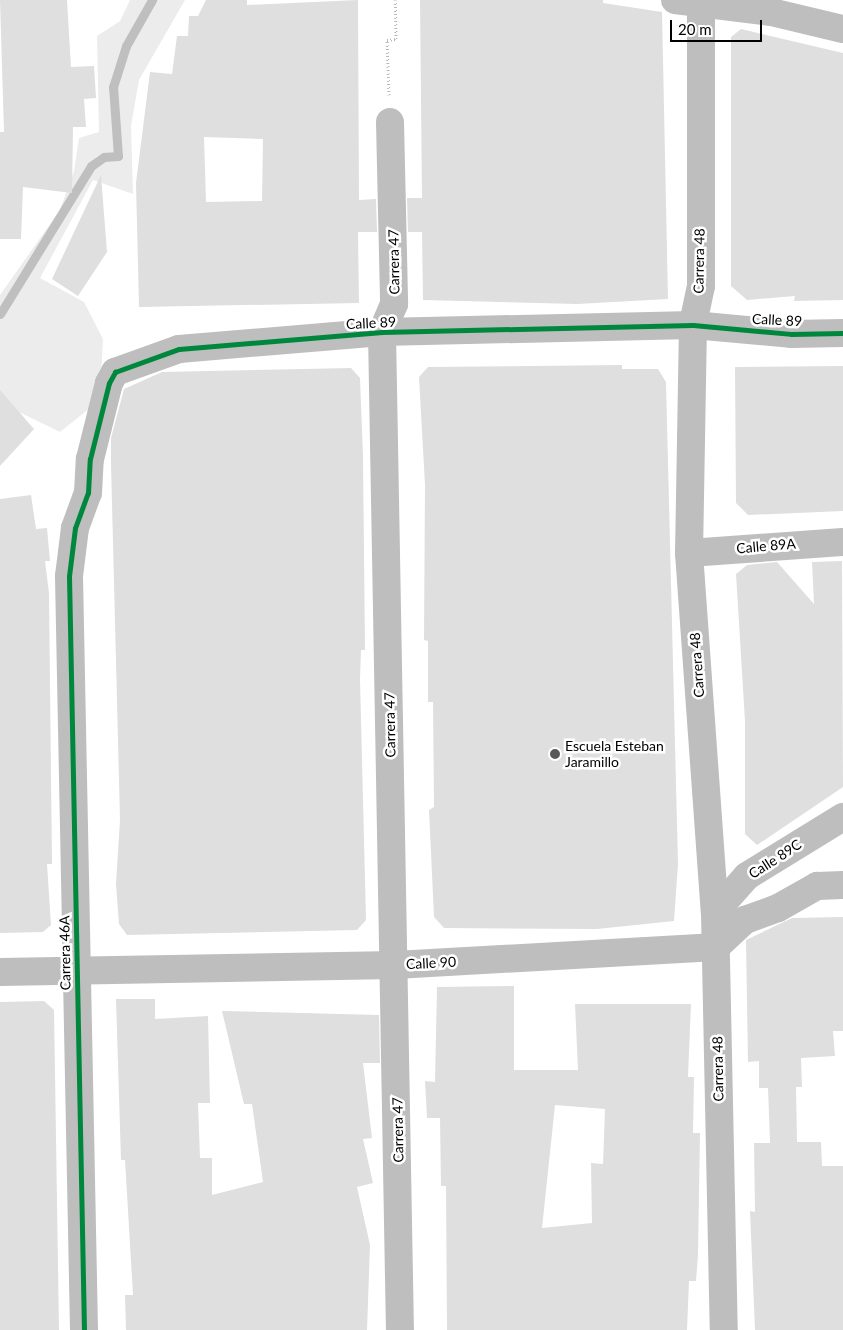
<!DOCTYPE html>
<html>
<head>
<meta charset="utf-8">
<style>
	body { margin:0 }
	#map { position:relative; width:843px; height:1330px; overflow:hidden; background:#fff; font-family:Lato,sans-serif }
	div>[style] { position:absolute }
	.green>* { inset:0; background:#ececec }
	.stream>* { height:9px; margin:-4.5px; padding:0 4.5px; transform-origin:4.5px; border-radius:4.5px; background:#bfbfbf }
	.building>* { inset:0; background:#dfdfdf }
	.path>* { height:3px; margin-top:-1.5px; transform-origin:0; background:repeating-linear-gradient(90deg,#b9b9b9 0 1px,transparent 0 3.5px) }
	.minor>* { height:28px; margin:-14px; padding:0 14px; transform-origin:14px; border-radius:14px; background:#bebebe }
	.cycleway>* { height:5px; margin:-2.5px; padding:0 2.5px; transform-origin:2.5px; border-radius:2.5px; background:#00873e }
	.dots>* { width:14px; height:14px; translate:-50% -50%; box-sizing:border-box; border:2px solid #fff; border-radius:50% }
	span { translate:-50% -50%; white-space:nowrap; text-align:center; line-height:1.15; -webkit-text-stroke:5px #fff; paint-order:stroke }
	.street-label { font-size:14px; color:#000 }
	.poi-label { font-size:14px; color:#000 }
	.left { translate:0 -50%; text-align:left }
	.scale { position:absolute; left:670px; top:20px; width:92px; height:22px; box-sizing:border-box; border:2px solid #000; border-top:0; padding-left:6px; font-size:15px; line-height:18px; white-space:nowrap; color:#000; -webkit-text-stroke:4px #fff; paint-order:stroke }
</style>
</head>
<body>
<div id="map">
	<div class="green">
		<i style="clip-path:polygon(130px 0,185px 0,139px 80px,131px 126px,133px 194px,93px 180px,40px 278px,84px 302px,103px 339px,100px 400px,60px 432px,21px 413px,0 409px,0 295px,60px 210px,74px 171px,79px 138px,99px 132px,97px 36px,120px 21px)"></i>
	</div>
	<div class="stream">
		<i style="left:0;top:314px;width:174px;rotate:-58.4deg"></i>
		<i style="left:91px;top:166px;width:16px;rotate:-35deg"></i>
		<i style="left:104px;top:157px;width:14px;rotate:-4deg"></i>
		<i style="left:118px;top:156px;width:69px;rotate:-94.1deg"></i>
		<i style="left:113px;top:87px;width:43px;rotate:-72.4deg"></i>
		<i style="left:126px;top:46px;width:53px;rotate:-60.5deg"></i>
	</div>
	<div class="building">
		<i style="clip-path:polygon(0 0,67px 0,71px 67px,94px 66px,96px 98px,84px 99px,86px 127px,73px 127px,72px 193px,23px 187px,21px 239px,0 239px,0 132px,4px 132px)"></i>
		<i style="clip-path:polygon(evenodd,206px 0,247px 0,247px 5px,358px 0,359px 200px,376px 199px,377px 232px,358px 232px,359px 303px,139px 307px,136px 183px,150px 72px,172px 74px,177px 36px,188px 36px,189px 16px,198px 16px,206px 0,204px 137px,263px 139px,262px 201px,206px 202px,204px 137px)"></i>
		<i style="clip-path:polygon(420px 0,603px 0,603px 3px,662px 12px,668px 299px,577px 304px,423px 300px,422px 232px,408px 232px,407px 198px,422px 198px)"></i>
		<i style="clip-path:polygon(741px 29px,843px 53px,843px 300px,794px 301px,795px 296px,747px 300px,731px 286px,731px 37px)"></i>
		<i style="clip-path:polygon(101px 175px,107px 252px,78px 296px,52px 279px)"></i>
		<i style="clip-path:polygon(622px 365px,622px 369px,658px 369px,666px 382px,678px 864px,674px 921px,597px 929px,444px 928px,434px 917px,429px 810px,434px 807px,433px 702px,428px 702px,428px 641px,424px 640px,425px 485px,419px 377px,428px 367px)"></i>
		<i style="clip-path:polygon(843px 366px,843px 511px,748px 515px,736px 503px,735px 367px)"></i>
		<i style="clip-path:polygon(351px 368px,360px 378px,363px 457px,365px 650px,361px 650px,360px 679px,366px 920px,357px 930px,127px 935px,119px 924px,116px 884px,120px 820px,111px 464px,111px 438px,124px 389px,162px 372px)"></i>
		<i style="clip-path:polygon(0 390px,34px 429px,0 466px)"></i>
		<i style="clip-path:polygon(31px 495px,36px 529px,47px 528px,50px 561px,45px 561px,49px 593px,52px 864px,47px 864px,51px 925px,43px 932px,0 933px,0 499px)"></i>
		<i style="clip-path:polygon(842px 561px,843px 787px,757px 845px,745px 834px,745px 721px,736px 574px,747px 565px,777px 562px,814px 604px,812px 562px)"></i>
		<i style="clip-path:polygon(843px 917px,843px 1031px,833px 1031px,835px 1056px,801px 1058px,802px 1087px,796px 1087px,797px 1142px,821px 1142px,822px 1166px,843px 1166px,843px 1330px,755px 1330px,750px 1211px,755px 1212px,754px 1143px,770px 1143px,768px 1088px,759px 1088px,759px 1061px,748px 1062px,746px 940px,792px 918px)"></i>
		<i style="clip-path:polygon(evenodd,514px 986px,514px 1070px,578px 1070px,575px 1004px,691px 1004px,688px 1077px,694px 1077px,693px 1133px,700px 1133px,698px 1255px,696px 1281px,689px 1281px,687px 1330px,447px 1330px,446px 1186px,441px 1186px,440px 1118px,427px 1118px,425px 1081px,435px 1082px,437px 987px,514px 986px,555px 1105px,605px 1109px,603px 1164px,591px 1163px,592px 1223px,542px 1228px,555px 1105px)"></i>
		<i style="clip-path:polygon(116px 999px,155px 999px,155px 1019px,208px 1016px,210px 1103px,198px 1103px,200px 1158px,212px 1158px,212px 1195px,263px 1182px,252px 1104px,244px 1104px,222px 1011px,379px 1015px,380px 1063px,363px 1063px,372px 1138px,363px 1139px,373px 1183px,357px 1187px,370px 1245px,367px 1330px,126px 1330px,125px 1295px,133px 1295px,125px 1160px,121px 1160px)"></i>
		<i style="clip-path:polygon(44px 1001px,54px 1010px,59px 1330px,0 1330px,0 1002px)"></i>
	</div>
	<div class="path">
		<i style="left:389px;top:95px;width:55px;rotate:-92.1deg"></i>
		<i style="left:387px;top:40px;width:9px;rotate:-6deg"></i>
		<i style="left:396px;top:39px;width:39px;rotate:-91deg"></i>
	</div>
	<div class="minor">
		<i style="left:675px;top:0;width:97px;rotate:7.1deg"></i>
		<i style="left:771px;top:12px;width:74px;rotate:13.3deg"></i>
		<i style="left:701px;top:0;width:286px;rotate:90deg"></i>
		<i style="left:701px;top:286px;width:40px;rotate:102deg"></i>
		<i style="left:693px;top:325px;width:228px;rotate:91deg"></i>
		<i style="left:689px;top:553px;width:360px;rotate:85.9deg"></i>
		<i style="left:715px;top:912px;width:418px;rotate:88.8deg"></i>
		<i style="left:390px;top:122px;width:182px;rotate:88.7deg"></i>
		<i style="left:394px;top:304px;width:30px;rotate:113deg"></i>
		<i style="left:382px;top:332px;width:998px;rotate:88.97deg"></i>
		<i style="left:689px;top:553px;width:154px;rotate:-4.1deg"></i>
		<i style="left:715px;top:912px;width:48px;rotate:-48.4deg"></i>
		<i style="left:747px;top:876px;width:113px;rotate:-31.6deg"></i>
		<i style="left:0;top:972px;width:395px;rotate:-1deg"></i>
		<i style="left:395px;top:965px;width:322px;rotate:-3.2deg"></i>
		<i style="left:716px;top:947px;width:40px;rotate:-43deg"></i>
		<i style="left:745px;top:920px;width:35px;rotate:-20deg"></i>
		<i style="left:778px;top:908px;width:45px;rotate:-29.4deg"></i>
		<i style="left:817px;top:886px;width:26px;rotate:-2deg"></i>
		<i style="left:84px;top:1330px;width:754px;rotate:-91.14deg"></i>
		<i style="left:69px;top:576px;width:48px;rotate:-82.9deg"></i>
		<i style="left:75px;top:528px;width:37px;rotate:-70deg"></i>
		<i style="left:88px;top:493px;width:34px;rotate:-87deg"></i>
		<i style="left:90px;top:459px;width:78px;rotate:-76deg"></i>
		<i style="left:109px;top:383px;width:13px;rotate:-61deg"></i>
		<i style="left:115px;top:372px;width:68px;rotate:-19.8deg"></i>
		<i style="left:179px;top:349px;width:204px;rotate:-4.8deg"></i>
		<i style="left:382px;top:332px;width:311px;rotate:-1.3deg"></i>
		<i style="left:693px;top:325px;width:98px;rotate:5.2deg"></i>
		<i style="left:791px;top:334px;width:52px;rotate:-1.1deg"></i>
	</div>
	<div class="cycleway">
		<i style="left:84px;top:1330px;width:754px;rotate:-91.14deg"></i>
		<i style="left:69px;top:576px;width:48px;rotate:-82.9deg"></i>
		<i style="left:75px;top:528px;width:37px;rotate:-70deg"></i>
		<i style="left:88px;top:493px;width:34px;rotate:-87deg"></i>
		<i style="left:90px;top:459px;width:78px;rotate:-76deg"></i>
		<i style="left:109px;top:383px;width:13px;rotate:-61deg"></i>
		<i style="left:115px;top:372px;width:68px;rotate:-19.8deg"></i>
		<i style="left:179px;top:349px;width:204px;rotate:-4.8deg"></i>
		<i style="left:382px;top:332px;width:311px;rotate:-1.3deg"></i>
		<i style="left:693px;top:325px;width:98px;rotate:5.2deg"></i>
		<i style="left:791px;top:334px;width:52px;rotate:-1.1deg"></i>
	</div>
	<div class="dots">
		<i style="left:555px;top:754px;background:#595959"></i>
	</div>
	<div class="street-label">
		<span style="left:699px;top:261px;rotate:-89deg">Carrera 48</span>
		<span style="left:394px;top:262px;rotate:-91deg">Carrera 47</span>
		<span style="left:777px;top:320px;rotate:3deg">Calle 89</span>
		<span style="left:371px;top:323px;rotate:-3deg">Calle 89</span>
		<span style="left:766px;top:546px;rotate:-5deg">Calle 89A</span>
		<span style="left:697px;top:665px;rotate:-94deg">Carrera 48</span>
		<span style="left:390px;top:725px;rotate:-91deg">Carrera 47</span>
		<span style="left:775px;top:859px;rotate:-33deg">Calle 89C</span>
		<span style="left:65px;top:953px;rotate:-91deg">Carrera 46A</span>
		<span style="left:431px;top:963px;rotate:-3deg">Calle 90</span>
		<span style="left:718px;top:1069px;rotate:-91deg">Carrera 48</span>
		<span style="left:398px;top:1130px;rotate:-91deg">Carrera 47</span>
	</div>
	<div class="poi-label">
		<span class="left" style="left:565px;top:754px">Escuela Esteban<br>Jaramillo</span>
	</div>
	<div class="scale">20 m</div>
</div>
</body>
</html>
